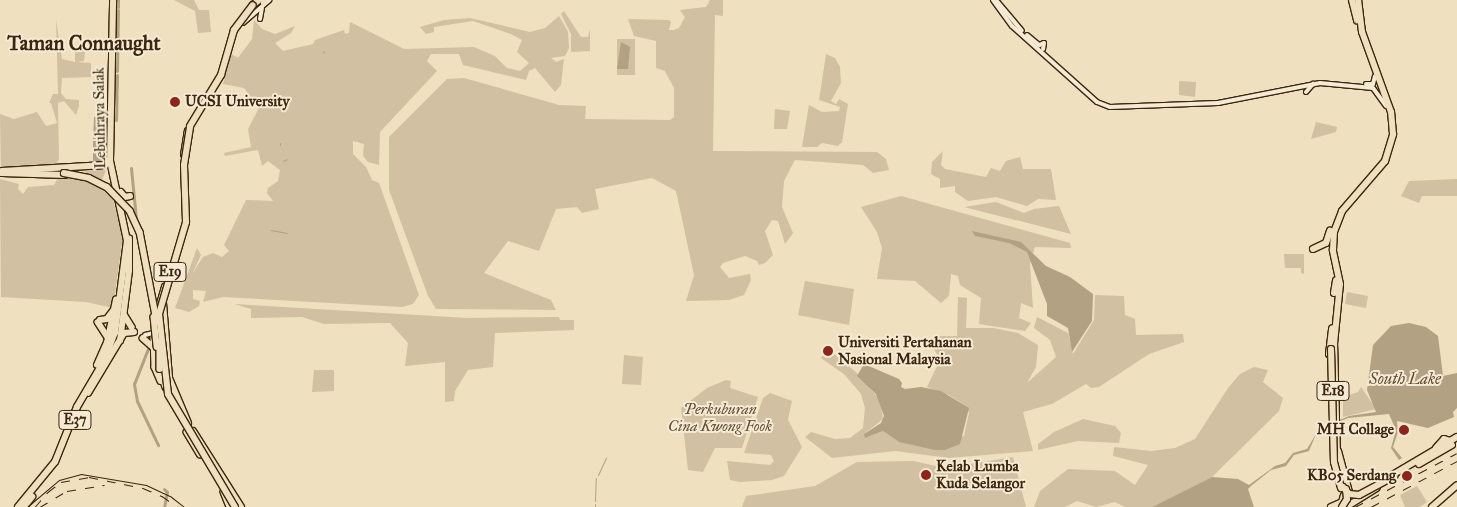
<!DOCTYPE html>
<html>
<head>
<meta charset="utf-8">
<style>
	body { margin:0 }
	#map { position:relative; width:1457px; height:507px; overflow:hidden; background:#efe0bf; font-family:"IM FELL Great Primer",serif }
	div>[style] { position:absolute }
	.green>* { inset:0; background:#d1c0a1 }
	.water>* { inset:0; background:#b2a183 }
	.stream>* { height:1px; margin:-0.5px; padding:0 0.5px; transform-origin:0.5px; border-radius:0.5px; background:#b2a183 }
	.river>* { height:3px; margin:-1.5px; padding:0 1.5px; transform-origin:1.5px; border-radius:1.5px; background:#b2a183 }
	.roads { filter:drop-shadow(1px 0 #3d260f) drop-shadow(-1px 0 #3d260f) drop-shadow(0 1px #3d260f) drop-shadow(0 -1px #3d260f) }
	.secondary>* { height:4px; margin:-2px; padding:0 2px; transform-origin:2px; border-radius:2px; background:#f5ebd5 }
	.trunk>* { height:5.5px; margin:-2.75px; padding:0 2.75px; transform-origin:2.75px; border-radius:2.75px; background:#efe0bf }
	.motorway>* { height:6px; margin:-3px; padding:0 3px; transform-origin:3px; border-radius:3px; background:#efe0bf }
	.tram>* { height:1px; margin:-0.5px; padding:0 0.5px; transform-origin:0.5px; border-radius:0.5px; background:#3d260f }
	.rail>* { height:1px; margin-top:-0.5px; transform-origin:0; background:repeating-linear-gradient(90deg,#3d260f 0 9px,transparent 0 18px) }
	.bridges { filter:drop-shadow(1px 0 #3d260f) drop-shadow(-1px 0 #3d260f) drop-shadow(0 1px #3d260f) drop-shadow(0 -1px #3d260f) }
	.trunk-bridge>* { height:5.5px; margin:-2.75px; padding:0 2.75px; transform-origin:2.75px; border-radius:2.75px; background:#efe0bf }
	.motorway-bridge>* { height:6px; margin:-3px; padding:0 3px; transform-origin:3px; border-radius:3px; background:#efe0bf }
	.dots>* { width:14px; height:14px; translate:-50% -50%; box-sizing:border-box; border:2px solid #f5ebd5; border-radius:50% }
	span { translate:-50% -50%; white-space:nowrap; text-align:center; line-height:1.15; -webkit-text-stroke:4px #f5ebd5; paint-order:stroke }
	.shield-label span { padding:1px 4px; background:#f5ebd5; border:1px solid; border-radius:4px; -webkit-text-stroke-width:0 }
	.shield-label { font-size:14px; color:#3d260f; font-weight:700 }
	.poi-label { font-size:15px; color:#3d260f; font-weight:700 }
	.left { translate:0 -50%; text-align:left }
	.right { translate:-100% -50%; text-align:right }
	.street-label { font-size:15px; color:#3d260f }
	.park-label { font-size:15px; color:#624c34; font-style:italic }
	.water-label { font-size:16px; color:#604b32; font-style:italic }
	.district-label { font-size:20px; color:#3d260f; font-weight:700 }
</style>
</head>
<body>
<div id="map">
	<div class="green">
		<i style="clip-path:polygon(174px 0,194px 0,199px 10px,209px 10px,211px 32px,198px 33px,195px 11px)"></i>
		<i style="clip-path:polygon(710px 0,723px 0,723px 16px,715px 15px,713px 151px,877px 152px,886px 159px,889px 170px,873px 173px,863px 165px,795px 160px,784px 181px,782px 207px,793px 233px,785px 244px,778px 221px,772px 220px,765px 231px,773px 255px,765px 263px,759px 265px,757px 261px,745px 256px,723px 263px,720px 267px,729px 278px,750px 274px,751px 280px,744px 295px,729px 300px,686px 301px,694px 275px,676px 191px,652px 178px,595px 189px,599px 209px,582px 213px,577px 207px,556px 209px,539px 251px,508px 241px,484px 273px,551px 300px,556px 310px,436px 309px,428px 296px,389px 190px,389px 137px,447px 79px,464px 78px,559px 105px,586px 106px,585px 119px,670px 120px,674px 117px,674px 88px,665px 71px,656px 68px,656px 41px,634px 36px,628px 19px,669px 20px,671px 22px,669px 30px,674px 30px,679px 28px,685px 17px,680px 10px,706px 7px)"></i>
		<i style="clip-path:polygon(564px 11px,581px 37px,588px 37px,590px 29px,590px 51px,571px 52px,571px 34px,561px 14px)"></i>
		<i style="clip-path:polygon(559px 16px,568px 32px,569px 48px,565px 56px,551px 58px,556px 62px,564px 59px,561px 85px,555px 92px,535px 68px,529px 71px,526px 80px,463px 65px,459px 54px,431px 54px,427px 61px,437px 71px,380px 132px,379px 165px,368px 162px,363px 156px,364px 144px,353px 141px,353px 154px,366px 167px,372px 180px,379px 183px,419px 295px,413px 304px,402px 307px,223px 297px,203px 302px,206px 291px,193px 290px,193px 299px,200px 301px,199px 306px,189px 312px,175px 308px,197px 248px,201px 255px,192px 274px,203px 257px,213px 253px,222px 257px,229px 251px,224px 245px,246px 200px,273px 201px,267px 193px,268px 188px,278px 181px,280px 170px,268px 161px,262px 166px,258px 150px,225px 156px,224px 153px,251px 147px,248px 129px,259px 108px,244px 88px,223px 84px,231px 54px,238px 58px,252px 39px,254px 20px,262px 29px,275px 34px,295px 26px,291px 33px,275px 43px,283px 51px,313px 44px,315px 40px,344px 30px,345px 34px,349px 33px,350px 22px,404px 49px,474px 47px,495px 56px,507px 68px,520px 71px,529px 63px,517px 52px,522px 40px,511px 34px,473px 21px,434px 27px,434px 32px,426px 34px,420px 27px,444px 20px,470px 18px,530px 32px,545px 28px)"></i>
		<i style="clip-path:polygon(56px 20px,62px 59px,75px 62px,75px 51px,85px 51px,84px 61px,76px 62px,91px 63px,91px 77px,62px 78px,61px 93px,66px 99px,79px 100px,79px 106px,76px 115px,64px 101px,58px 103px,59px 159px,55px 166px,1px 169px,0 114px,14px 119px,37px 112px,46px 126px,57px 123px,51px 103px,49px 103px,53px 94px,58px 94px)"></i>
		<i style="clip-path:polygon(617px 39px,635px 39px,635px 75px,617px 75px)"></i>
		<i style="clip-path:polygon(826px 54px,835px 58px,840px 67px,841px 83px,831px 101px,836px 104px,839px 99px,848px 104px,842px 142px,838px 146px,822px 143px,817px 147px,802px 147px,809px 105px,822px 112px,839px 111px,840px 107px,819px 100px)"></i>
		<i style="clip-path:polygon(1179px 81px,1196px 82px,1195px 97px,1179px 95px)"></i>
		<i style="clip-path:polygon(775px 109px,790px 111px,787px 129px,774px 129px)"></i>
		<i style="clip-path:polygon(1316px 122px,1337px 127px,1336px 132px,1311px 139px)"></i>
		<i style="clip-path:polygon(943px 151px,941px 165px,945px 169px,986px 177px,991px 168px,1000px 171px,1006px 161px,1020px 157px,1023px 169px,1051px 169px,1056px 200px,1038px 199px,1027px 206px,996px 197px,968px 201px,955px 192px,955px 186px,940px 188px,940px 179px,931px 174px,932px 162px)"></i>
		<i style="clip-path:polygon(107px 168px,99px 187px,113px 200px,123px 236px,113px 308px,86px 302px,1px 297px,0 179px,19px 184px,18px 189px,23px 194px,28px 187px,54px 185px,58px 178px,82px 180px,86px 169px)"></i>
		<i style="clip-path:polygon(1457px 179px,1457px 196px,1422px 196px,1419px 203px,1401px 196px,1409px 181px)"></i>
		<i style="clip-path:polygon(901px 196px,1070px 243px,1071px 248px,1035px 247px,1030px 264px,1033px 308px,1021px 303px,1019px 318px,1031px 323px,1025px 331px,979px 324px,981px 298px,960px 285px,958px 276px,951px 274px,949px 296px,941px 303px,915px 281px,877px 279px,882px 248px,877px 232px,861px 207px)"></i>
		<i style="clip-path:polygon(996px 202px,1024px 213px,1034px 209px,1059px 206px,1071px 234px,964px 207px)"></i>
		<i style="clip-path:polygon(1284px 254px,1304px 254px,1304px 274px,1301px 273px,1301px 268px,1285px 268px)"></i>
		<i style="clip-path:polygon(805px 281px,854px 289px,849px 325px,798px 315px)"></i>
		<i style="clip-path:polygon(1347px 292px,1368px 296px,1366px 308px,1345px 304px)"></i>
		<i style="clip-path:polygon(1095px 295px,1124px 296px,1125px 315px,1135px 319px,1136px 335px,1183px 334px,1184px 342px,1149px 354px,1099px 387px,1091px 388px,1086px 384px,1052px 404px,1023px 412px,1033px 451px,949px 458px,895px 451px,832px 458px,805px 437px,811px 432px,835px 439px,850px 438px,863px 428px,865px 408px,861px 394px,845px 375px,821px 358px,827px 348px,858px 374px,880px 400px,883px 419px,864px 434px,868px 437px,883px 431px,899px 442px,924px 446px,964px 436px,969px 413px,966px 406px,949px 395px,927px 387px,940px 360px,934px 349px,935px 336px,957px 336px,958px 297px,967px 298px,966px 328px,993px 328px,1018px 333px,1038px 345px,1036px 367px,1027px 383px,1056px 357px,1050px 340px,1034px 328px,1037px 317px,1068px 333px,1073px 354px,1094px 320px)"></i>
		<i style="clip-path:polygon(234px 304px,467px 318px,559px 317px,560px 320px,574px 320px,574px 330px,495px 333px,493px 367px,468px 370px,455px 391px,454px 401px,445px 402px,445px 362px,405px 366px,408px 343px,390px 323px,324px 324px,302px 317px,251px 318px,251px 309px)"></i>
		<i style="clip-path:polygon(624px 355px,643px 357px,641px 385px,622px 384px)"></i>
		<i style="clip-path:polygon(1254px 367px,1268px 370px,1263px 382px,1283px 398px,1279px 411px,1212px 477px,1152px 507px,1125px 507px,1115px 502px,1096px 507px,1077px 501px,1065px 507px,1034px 507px,1040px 491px,1068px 469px,1115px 471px,1135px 485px,1148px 465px,1113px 456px,1114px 447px,1151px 451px,1175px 448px,1195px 439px,1228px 388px,1240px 374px)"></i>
		<i style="clip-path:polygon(314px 370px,334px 370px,334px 391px,312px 392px)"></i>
		<i style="clip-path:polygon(726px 380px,731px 381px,730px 388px,758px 397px,742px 448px,715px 448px,703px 472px,688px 470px,681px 408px,707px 388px)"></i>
		<i style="clip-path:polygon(1361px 387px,1376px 409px,1343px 417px,1343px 397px,1358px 392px)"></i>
		<i style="clip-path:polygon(770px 393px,792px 401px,788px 420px,802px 447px,784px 476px,772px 480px,740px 482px,730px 480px,727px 461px,770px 465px,774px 461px,771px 455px,744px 453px,763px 398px)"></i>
		<i style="clip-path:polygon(1083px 419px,1115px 426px,1121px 433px,1119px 443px,1078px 441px,1038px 450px,1038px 444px,1054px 432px)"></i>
		<i style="clip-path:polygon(1013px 457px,1026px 507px,742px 507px,746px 496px,815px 486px,857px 462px,913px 461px,946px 468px)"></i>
		<i style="clip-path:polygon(1417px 486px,1427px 502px,1420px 507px,1405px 507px,1400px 495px)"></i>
	</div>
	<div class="water">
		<i style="clip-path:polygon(621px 42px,630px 47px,628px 69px,617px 69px)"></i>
		<i style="clip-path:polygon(94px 117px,108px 118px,107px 139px,93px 139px)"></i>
		<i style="clip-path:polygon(93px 141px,107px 141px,106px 160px,93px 162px)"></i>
		<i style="clip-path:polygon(972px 231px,1021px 242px,1046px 266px,1070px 277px,1093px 294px,1092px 321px,1072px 352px,1068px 328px,1047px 316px,1047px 304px,1027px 252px,1009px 243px,975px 236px)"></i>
		<i style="clip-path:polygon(1409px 323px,1426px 327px,1438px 336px,1443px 376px,1457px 373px,1457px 408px,1453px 412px,1454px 417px,1428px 428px,1397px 421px,1398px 432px,1393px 447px,1402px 458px,1399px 460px,1391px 448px,1396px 430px,1389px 414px,1348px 418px,1317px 432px,1309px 451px,1294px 455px,1286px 466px,1271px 470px,1251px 486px,1248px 489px,1254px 507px,1152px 507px,1212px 477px,1238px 479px,1249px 485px,1275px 466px,1285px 463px,1293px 453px,1307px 449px,1319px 429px,1349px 416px,1376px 412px,1367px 390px,1373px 345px,1391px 326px)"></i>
		<i style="clip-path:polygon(864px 364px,899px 379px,902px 383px,901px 387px,905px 389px,921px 387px,941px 391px,969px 408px,960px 444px,945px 450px,935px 450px,899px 442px,883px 431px,865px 438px,864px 434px,881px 423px,884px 416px,876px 394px,857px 376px)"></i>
	</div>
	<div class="stream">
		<i style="left:323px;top:51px;width:2px;rotate:63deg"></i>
		<i style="left:280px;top:145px;width:2px;rotate:-90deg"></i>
		<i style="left:283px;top:161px;width:4px;rotate:-27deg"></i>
		<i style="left:271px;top:230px;width:16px;rotate:11deg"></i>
		<i style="left:598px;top:475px;width:19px;rotate:-65deg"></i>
		<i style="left:595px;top:501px;width:23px;rotate:-88deg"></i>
		<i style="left:595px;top:507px;width:3px;rotate:-90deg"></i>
	</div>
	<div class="river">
		<i style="left:118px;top:7px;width:7px;rotate:-90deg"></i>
		<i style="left:117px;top:71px;width:61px;rotate:-89.1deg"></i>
		<i style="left:116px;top:120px;width:45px;rotate:-88.7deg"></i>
		<i style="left:131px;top:168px;width:51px;rotate:84.4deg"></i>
		<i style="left:149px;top:346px;width:41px;rotate:111.5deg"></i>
		<i style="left:134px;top:384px;width:17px;rotate:80deg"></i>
		<i style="left:137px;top:401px;width:49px;rotate:64.5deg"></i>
		<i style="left:164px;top:489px;width:4px;rotate:45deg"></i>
		<i style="left:167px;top:492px;width:15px;rotate:101deg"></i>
	</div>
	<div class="roads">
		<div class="secondary">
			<i style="left:993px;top:0;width:32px;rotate:54deg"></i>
			<i style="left:1012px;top:26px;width:114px;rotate:41.8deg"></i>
			<i style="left:1097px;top:102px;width:14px;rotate:21deg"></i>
			<i style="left:1110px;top:107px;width:108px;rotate:-2.1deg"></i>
			<i style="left:1218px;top:103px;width:104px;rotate:-11.1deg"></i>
			<i style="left:1320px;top:83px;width:53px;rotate:5.4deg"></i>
			<i style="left:1373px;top:88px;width:22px;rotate:54deg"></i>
			<i style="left:996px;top:0;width:40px;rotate:50deg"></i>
			<i style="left:260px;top:19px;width:11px;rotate:-80deg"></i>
			<i style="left:243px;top:23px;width:35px;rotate:-41deg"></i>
			<i style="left:1027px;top:35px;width:16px;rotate:40deg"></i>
			<i style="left:1039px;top:45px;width:5px;rotate:-22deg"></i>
			<i style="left:1044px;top:43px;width:6px;rotate:99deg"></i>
			<i style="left:1366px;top:84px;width:7px"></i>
			<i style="left:1373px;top:84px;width:8px;rotate:-76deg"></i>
			<i style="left:1306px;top:92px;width:11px;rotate:-49deg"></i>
			<i style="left:183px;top:155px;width:25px;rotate:-81deg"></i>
			<i style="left:159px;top:304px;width:19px;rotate:-74deg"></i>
			<i style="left:145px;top:335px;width:12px;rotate:-14deg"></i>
		</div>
		<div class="trunk">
			<i style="left:2px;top:171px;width:103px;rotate:-3.3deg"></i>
			<i style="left:105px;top:165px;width:6px;rotate:-39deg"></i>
			<i style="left:2px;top:173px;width:63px;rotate:1.8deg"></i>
			<i style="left:121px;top:192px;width:6px;rotate:51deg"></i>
			<i style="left:125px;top:197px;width:5px;rotate:-11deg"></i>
			<i style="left:125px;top:316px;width:13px;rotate:58deg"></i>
			<i style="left:100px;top:320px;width:7px;rotate:-8deg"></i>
			<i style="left:107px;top:319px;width:10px;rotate:-53deg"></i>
			<i style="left:98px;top:322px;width:17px;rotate:57deg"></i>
			<i style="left:143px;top:338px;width:15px;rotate:42deg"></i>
			<i style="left:154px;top:338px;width:29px;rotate:88deg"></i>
			<i style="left:155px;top:367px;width:15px;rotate:67deg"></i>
			<i style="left:120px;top:341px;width:71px;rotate:-82.7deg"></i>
			<i style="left:129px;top:271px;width:32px;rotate:-90deg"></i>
			<i style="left:97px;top:365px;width:24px;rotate:-66deg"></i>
			<i style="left:107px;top:343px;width:44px;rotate:-78.2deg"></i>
			<i style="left:160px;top:369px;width:19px;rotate:72deg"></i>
			<i style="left:88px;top:393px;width:70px;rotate:-59deg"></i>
			<i style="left:124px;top:333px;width:10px;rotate:-6deg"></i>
			<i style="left:187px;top:432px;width:26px;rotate:59deg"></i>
			<i style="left:224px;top:492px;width:16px;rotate:68deg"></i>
			<i style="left:18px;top:507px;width:58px;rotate:-50.6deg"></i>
			<i style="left:55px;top:462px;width:59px;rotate:-68.2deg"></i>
			<i style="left:77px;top:407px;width:53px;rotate:-59.6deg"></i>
			<i style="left:104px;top:361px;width:30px;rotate:-69deg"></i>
			<i style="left:115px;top:333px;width:93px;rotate:-82.6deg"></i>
			<i style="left:127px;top:241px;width:82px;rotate:-102deg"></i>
			<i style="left:110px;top:161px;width:161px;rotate:-88.9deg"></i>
			<i style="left:24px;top:507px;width:13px;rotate:-51deg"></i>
		</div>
		<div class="motorway">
			<i style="left:1352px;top:0;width:21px;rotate:76deg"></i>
			<i style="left:264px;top:3px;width:3px;rotate:-72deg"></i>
			<i style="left:253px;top:5px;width:8px;rotate:-40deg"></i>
			<i style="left:1313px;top:249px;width:14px;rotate:-25deg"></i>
			<i style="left:1326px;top:243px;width:13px;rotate:-72deg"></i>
			<i style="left:1334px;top:293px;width:13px;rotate:-81deg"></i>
			<i style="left:163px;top:303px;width:75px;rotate:85.4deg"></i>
			<i style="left:169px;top:378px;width:49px;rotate:67.1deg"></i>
			<i style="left:1329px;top:354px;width:26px;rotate:-83deg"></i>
			<i style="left:193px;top:431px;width:90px;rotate:57.7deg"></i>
			<i style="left:1436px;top:448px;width:12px;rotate:-48deg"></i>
			<i style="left:1444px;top:439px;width:6px;rotate:18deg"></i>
			<i style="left:1338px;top:451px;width:42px;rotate:75deg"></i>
			<i style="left:1337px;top:456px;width:112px;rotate:-91.5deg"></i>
			<i style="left:1334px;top:344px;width:60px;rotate:-84.3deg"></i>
			<i style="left:1340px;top:284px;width:35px;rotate:-102deg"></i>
			<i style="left:1333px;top:250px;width:18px;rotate:-87deg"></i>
			<i style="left:1334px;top:232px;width:22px;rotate:-69deg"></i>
			<i style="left:1342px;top:211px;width:66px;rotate:-49.3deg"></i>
			<i style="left:1385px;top:161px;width:28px;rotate:-73deg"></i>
			<i style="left:1393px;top:134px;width:22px;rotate:-95deg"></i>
			<i style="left:1391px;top:112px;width:85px;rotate:-109.9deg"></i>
			<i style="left:1362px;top:32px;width:32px;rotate:-97deg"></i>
			<i style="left:1419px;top:464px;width:38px;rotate:-30deg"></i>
			<i style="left:1389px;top:477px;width:79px;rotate:-30.5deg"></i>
			<i style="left:1331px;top:507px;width:12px;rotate:-24deg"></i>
			<i style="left:1342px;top:502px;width:7px;rotate:-74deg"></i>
			<i style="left:1346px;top:507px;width:36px;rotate:-32deg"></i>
			<i style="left:1432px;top:507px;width:33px;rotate:-41deg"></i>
		</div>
	</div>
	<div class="tram">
		<i style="left:27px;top:507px;width:42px;rotate:-40.2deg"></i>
		<i style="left:59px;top:480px;width:23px;rotate:-15deg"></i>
		<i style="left:81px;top:474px;width:66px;rotate:9.6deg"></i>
		<i style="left:146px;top:485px;width:26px;rotate:25deg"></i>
		<i style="left:170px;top:496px;width:18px;rotate:38deg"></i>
	</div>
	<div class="rail">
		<i style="left:35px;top:507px;width:20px;rotate:-49deg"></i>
		<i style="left:48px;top:492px;width:16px;rotate:-38deg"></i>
		<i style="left:61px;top:482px;width:28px;rotate:-10deg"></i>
		<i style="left:89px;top:477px;width:55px;rotate:11.5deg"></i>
		<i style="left:143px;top:488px;width:21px;rotate:23deg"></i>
		<i style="left:162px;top:496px;width:19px;rotate:35deg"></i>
		<i style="left:40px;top:507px;width:31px;rotate:-31deg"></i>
		<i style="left:67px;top:491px;width:38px;rotate:-9deg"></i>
		<i style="left:1355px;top:507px;width:115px;rotate:-27.9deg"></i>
		<i style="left:1371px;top:507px;width:98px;rotate:-28.1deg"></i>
	</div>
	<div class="bridges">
		<div class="trunk-bridge">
			<i style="left:64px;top:173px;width:25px;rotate:11deg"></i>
			<i style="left:89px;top:178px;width:20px;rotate:27deg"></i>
			<i style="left:107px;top:187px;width:33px;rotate:46deg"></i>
			<i style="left:130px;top:211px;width:23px;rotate:65deg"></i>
			<i style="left:140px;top:232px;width:91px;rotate:79.2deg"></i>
			<i style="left:154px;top:317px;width:30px;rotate:84deg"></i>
			<i style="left:160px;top:342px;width:27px;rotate:90deg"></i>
		</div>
		<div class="motorway-bridge">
			<i style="left:1331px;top:349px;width:113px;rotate:88.5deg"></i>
			<i style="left:1334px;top:462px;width:27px;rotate:75deg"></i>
			<i style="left:1343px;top:487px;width:9px;rotate:49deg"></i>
			<i style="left:1349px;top:494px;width:10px;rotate:6deg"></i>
			<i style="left:1359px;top:495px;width:40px;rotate:-28deg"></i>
			<i style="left:235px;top:507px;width:131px;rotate:-120.7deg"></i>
			<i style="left:168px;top:394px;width:81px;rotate:-96.4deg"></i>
			<i style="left:159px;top:314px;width:96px;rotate:-73.6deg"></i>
			<i style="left:186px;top:222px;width:57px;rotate:-92deg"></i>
			<i style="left:184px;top:165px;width:39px;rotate:-81deg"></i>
			<i style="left:190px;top:126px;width:60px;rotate:-58.7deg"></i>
			<i style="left:221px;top:75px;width:47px;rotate:-73.9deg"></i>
			<i style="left:234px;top:30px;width:31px;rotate:-53deg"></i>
			<i style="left:1342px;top:507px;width:9px;rotate:-58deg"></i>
			<i style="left:1347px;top:499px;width:10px;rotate:-96deg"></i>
		</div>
	</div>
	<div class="dots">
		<i style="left:175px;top:102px;background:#8f2418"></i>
		<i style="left:828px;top:351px;background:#8f2418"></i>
		<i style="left:1404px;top:430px;background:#8f2418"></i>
		<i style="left:926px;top:475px;background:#8f2418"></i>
		<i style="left:1407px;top:476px;background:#8f2418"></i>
	</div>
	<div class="shield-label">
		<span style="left:170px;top:272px">E19</span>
		<span style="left:1333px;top:391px">E18</span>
		<span style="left:75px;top:420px">E37</span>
	</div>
	<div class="poi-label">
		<span class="left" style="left:185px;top:102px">UCSI University</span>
		<span class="left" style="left:838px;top:351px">Universiti Pertahanan<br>Nasional Malaysia</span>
		<span class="right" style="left:1394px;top:430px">MH Collage</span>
		<span class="left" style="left:936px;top:475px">Kelab Lumba<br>Kuda Selangor</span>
		<span class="right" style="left:1396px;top:476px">KB05 Serdang</span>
	</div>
	<div class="street-label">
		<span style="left:100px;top:118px;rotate:-91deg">Lebuhraya Salak</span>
	</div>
	<div class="park-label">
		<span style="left:720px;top:418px">Perkuburan<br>Cina Kwong Fook</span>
	</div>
	<div class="water-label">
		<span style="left:1405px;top:379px">South Lake</span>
	</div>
	<div class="district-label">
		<span style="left:84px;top:43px">Taman Connaught</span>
	</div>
</div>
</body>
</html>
